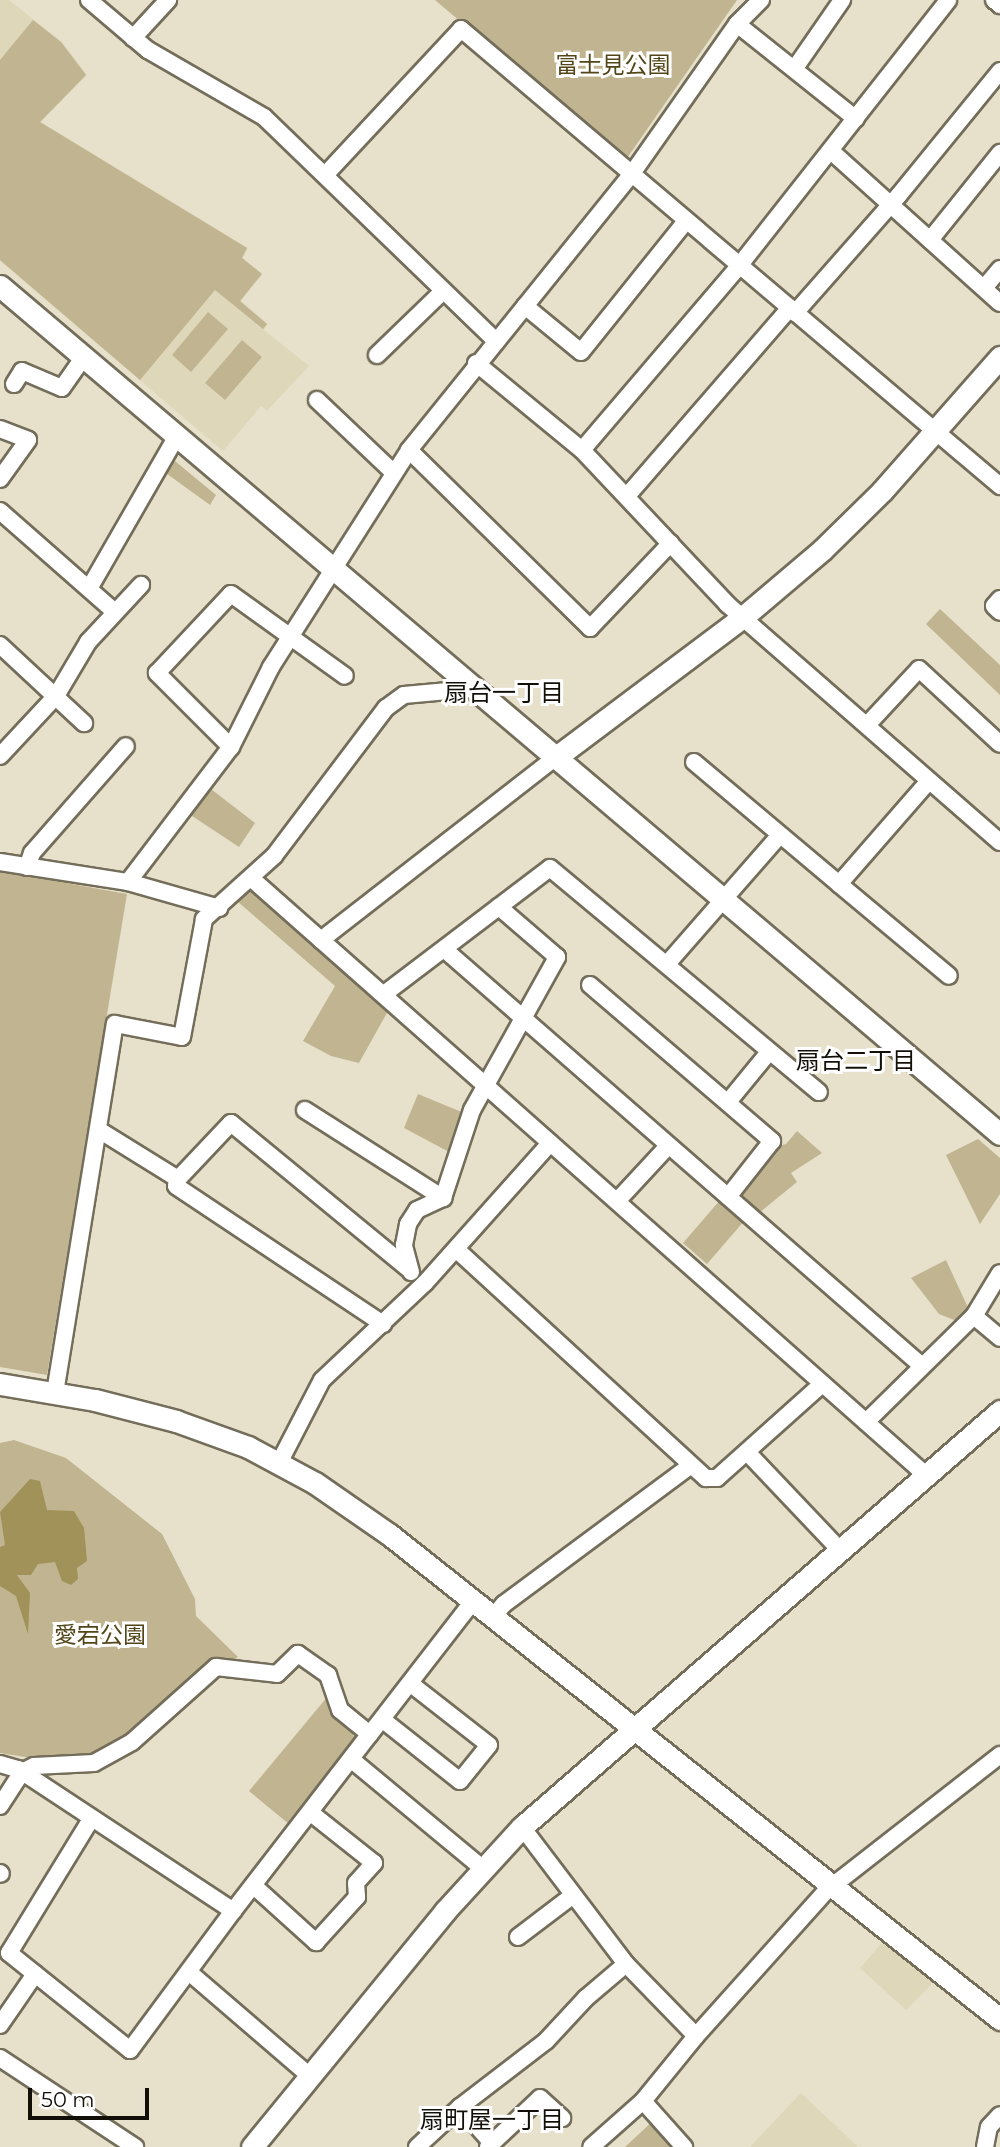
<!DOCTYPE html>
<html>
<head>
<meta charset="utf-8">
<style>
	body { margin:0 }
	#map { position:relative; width:1000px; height:2147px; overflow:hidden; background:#e7e1cb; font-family:Montserrat,"Noto Sans JP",sans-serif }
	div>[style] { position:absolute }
	.built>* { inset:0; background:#dfd7b9 }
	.green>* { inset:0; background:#c0b590 }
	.water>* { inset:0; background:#a1925a }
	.roads { filter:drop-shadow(2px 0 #736d5a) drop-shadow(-2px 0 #736d5a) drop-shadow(0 2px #736d5a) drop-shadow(0 -2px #736d5a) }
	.street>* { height:16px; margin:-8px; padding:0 8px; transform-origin:8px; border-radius:8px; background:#fff }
	.secondary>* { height:21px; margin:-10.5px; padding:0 10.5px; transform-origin:10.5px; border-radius:10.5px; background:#fff }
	span { translate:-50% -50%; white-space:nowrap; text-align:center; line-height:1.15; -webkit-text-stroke:6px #fff; paint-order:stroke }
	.park-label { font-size:23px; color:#524619 }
	.neighbourhood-label { font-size:24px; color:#110f08 }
	.scale { position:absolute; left:28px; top:2088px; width:121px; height:32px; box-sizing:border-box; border:4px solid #110f08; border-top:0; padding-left:9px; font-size:21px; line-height:24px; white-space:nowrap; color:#110f08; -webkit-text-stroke:5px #fff; paint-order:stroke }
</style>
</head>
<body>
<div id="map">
	<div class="built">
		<i style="clip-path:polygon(0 0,9px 0,62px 42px,87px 75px,41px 122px,248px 248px,243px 258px,262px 274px,241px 301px,268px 324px,264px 330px,309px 366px,267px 411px,261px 406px,223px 451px,0 261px)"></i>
		<i style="clip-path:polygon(889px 1943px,931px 1978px,931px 1985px,906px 2010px,860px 1968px,881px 1944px)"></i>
		<i style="clip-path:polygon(801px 2093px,858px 2147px,750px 2147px)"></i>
	</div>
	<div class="green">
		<i style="clip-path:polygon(435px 0,737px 0,625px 161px)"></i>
		<i style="clip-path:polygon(33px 20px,61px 42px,86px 75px,40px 122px,247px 248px,242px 258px,262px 274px,240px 301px,267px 324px,263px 329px,215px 290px,140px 380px,0 260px,0 60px)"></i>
		<i style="clip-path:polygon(208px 312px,228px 329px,191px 372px,172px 355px)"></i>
		<i style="clip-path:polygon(242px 340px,262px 357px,225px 400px,205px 383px)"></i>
		<i style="clip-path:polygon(170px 457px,216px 495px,210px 505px,163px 471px)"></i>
		<i style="clip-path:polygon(940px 609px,1000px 665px,1000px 695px,926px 624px)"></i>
		<i style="clip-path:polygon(207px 786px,255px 823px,239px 847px,186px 812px)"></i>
		<i style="clip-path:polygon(0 871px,127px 894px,47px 1375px,0 1367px)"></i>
		<i style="clip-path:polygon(253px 887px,388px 1011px,359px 1063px,331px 1056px,303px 1041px,335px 986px,237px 901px)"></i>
		<i style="clip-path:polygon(418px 1094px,464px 1113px,451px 1153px,404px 1128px)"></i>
		<i style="clip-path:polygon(797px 1131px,822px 1153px,791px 1173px,797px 1182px,759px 1213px,737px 1194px,775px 1147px,786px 1144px)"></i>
		<i style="clip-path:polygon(978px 1139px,1000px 1158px,1000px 1194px,980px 1224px,946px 1155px)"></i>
		<i style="clip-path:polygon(721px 1199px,745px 1220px,707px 1264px,683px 1243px)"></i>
		<i style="clip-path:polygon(946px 1260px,970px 1312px,954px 1320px,939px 1314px,911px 1278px)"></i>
		<i style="clip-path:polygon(14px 1440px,66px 1458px,162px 1534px,195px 1599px,196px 1616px,238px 1657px,87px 1760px,62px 1763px,0 1753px,0 1443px)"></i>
		<i style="clip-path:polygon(328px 1696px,357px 1741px,289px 1824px,249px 1791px)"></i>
		<i style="clip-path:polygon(655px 2119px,680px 2147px,625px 2147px)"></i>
	</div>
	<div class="water">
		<i style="clip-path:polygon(30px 1479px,40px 1481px,47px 1510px,74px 1511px,84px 1528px,87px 1561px,77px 1568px,78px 1579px,71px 1585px,62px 1581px,55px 1562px,38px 1564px,31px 1575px,17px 1575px,30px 1593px,28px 1634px,16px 1596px,0 1586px,0 1547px,5px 1545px,0 1512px)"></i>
	</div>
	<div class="roads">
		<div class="street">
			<i style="left:89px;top:0;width:77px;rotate:40.3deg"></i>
			<i style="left:148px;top:50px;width:134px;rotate:30deg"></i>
			<i style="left:264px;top:117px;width:322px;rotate:44deg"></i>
			<i style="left:994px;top:0;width:8px;rotate:40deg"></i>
			<i style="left:737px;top:24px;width:152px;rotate:38.6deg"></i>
			<i style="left:133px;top:38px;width:52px;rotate:-47.4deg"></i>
			<i style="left:795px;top:68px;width:83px;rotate:-55.3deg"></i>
			<i style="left:831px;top:151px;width:227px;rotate:42deg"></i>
			<i style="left:326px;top:174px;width:198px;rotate:-47deg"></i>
			<i style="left:461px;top:29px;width:707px;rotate:40.29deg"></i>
			<i style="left:930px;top:240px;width:112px;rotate:-51.2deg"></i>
			<i style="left:984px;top:288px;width:25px;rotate:-50deg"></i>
			<i style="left:525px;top:306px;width:72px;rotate:39.4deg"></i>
			<i style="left:581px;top:352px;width:168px;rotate:-51.3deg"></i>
			<i style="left:795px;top:313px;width:157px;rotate:-48.6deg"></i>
			<i style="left:899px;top:195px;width:160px;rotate:-50.8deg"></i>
			<i style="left:377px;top:355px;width:92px;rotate:-44.1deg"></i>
			<i style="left:476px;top:363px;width:137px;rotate:39.4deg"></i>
			<i style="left:582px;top:450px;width:212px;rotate:46.7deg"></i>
			<i style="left:727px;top:604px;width:362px;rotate:41.1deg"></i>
			<i style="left:14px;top:384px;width:15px;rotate:-58deg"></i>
			<i style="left:22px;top:371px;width:43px;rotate:23deg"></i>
			<i style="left:62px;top:388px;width:37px;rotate:-55deg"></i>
			<i style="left:317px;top:400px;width:105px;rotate:43.5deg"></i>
			<i style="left:0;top:429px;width:30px;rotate:21deg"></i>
			<i style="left:28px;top:440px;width:48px;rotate:125.7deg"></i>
			<i style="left:409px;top:450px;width:254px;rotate:44.5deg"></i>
			<i style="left:590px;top:628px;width:117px;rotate:-46.4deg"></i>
			<i style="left:582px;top:450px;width:242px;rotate:-49.5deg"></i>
			<i style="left:739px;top:266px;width:338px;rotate:-51.8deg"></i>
			<i style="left:627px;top:496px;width:249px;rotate:-49.1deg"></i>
			<i style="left:0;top:511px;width:153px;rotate:41.3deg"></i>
			<i style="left:90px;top:587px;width:174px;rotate:-60.1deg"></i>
			<i style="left:1000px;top:599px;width:9px;rotate:131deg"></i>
			<i style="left:994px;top:606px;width:8px;rotate:45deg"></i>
			<i style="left:0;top:645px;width:115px;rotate:42.9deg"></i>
			<i style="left:867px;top:725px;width:76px;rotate:-47.1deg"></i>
			<i style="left:919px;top:669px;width:110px;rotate:42.8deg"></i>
			<i style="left:231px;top:747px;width:105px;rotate:-135deg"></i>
			<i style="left:157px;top:673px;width:108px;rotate:-46.9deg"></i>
			<i style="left:231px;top:594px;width:140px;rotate:35.7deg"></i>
			<i style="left:0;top:756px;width:82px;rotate:-47deg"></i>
			<i style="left:56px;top:696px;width:63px;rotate:-59.3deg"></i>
			<i style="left:88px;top:642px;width:78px;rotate:-47.1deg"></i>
			<i style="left:694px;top:762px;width:189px;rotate:40.1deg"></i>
			<i style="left:839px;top:884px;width:137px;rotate:-48.9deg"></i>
			<i style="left:0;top:862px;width:130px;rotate:8.9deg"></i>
			<i style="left:128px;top:882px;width:95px;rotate:15.9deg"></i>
			<i style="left:27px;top:867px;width:15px;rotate:-70deg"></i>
			<i style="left:32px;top:853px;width:142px;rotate:-48.7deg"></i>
			<i style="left:252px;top:879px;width:901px;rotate:41.49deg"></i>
			<i style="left:128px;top:882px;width:170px;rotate:-52.7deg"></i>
			<i style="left:231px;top:747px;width:89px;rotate:-63.4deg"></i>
			<i style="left:271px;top:667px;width:257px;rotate:-57.5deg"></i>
			<i style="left:409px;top:450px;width:353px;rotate:-51.1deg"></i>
			<i style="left:631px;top:175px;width:184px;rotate:-54.9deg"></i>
			<i style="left:737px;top:24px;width:34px;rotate:-45deg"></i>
			<i style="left:839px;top:884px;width:143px;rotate:39.9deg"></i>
			<i style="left:321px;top:940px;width:296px;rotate:-37.9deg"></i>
			<i style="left:444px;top:949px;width:634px;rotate:41.1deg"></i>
			<i style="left:667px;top:964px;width:171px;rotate:-48.8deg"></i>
			<i style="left:590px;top:985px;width:240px;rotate:40.6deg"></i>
			<i style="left:772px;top:1141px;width:71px;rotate:128.2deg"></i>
			<i style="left:384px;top:994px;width:208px;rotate:-37.2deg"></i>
			<i style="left:550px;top:868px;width:350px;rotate:39.8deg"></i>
			<i style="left:728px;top:1102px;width:65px;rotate:-50.6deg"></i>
			<i style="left:305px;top:1110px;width:164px;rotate:32.5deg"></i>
			<i style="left:99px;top:1130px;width:93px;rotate:31.8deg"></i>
			<i style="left:178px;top:1179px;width:7px;rotate:106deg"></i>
			<i style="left:176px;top:1186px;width:249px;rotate:33.7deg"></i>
			<i style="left:178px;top:1179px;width:77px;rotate:-46.6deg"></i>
			<i style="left:231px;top:1123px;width:232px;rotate:39.4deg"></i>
			<i style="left:618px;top:1200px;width:74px;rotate:-47.2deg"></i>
			<i style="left:457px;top:1250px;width:338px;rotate:42.5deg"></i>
			<i style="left:706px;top:1478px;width:11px"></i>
			<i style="left:717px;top:1478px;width:141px;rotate:-41.8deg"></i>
			<i style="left:411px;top:1272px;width:28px;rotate:-105deg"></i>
			<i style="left:404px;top:1245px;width:21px;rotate:-79deg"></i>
			<i style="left:408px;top:1224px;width:17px;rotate:-57deg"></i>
			<i style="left:417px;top:1210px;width:29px;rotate:-25deg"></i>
			<i style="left:443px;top:1198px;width:93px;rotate:-71.8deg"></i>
			<i style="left:472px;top:1110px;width:175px;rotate:-60.9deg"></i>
			<i style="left:557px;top:957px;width:77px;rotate:-139.2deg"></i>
			<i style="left:974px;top:1316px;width:34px;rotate:40deg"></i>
			<i style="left:55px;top:1393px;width:374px;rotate:-80.8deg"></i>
			<i style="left:115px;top:1024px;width:68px;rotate:11deg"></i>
			<i style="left:182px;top:1037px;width:120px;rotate:-79.4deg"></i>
			<i style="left:204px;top:919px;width:94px;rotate:-42deg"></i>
			<i style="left:274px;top:856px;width:186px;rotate:-52.9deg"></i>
			<i style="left:386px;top:708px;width:22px;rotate:-36deg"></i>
			<i style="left:404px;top:695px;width:44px;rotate:-5.2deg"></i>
			<i style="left:448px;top:691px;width:22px;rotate:-22deg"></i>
			<i style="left:866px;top:1422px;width:151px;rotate:-44.5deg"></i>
			<i style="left:974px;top:1316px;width:50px;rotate:-58.8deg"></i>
			<i style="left:747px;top:1452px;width:137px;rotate:46.5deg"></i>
			<i style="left:279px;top:1463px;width:93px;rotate:-62.6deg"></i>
			<i style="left:322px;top:1380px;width:141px;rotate:-43.3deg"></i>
			<i style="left:425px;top:1283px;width:188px;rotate:-48.2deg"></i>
			<i style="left:493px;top:1617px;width:17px;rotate:-50deg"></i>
			<i style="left:504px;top:1604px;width:233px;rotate:-36.6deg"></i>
			<i style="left:383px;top:1720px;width:98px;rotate:38.4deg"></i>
			<i style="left:460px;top:1781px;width:46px;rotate:-51.1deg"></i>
			<i style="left:489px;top:1745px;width:99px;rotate:-142deg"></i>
			<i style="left:352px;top:1760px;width:169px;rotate:39.7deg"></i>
			<i style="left:0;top:1764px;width:19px;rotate:16deg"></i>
			<i style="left:18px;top:1769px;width:258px;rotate:33.4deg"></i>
			<i style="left:233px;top:1911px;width:173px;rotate:126.5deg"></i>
			<i style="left:130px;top:2050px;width:155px;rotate:-141.3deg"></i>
			<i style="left:9px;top:1953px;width:157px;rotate:-58.5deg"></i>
			<i style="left:0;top:1806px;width:40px;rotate:-57.1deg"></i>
			<i style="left:22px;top:1772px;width:13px;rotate:-27deg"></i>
			<i style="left:34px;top:1766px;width:60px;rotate:-2.9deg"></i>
			<i style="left:94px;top:1763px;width:43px;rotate:-28.9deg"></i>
			<i style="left:132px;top:1742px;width:113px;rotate:-41.8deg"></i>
			<i style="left:216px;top:1667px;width:61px;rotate:6.5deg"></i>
			<i style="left:277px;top:1674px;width:29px;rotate:-44deg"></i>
			<i style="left:298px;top:1654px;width:37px;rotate:35deg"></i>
			<i style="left:328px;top:1675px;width:37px;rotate:71deg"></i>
			<i style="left:340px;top:1710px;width:38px;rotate:39deg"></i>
			<i style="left:370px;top:1734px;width:168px;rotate:-52.2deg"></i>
			<i style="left:522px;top:1827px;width:172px;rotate:52.8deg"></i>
			<i style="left:626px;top:1964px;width:100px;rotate:45.8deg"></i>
			<i style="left:696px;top:2036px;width:84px;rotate:129.2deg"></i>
			<i style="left:643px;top:2101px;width:69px;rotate:138.5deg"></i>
			<i style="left:0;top:1873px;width:1px;rotate:45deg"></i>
			<i style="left:254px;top:1886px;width:84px;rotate:42.1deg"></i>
			<i style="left:316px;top:1942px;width:61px;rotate:-47.7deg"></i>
			<i style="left:357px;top:1897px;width:14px;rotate:-94deg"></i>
			<i style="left:356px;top:1883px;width:27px;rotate:-48deg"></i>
			<i style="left:374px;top:1863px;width:80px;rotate:-141.6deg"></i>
			<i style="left:233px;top:1911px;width:224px;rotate:-52.3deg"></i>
			<i style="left:518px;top:1937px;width:68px;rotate:-37.2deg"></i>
			<i style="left:190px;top:1973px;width:160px;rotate:40.7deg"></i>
			<i style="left:0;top:2025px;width:62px;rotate:-55.5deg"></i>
			<i style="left:696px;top:2036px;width:195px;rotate:-48.1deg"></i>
			<i style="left:826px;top:1891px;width:221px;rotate:-38deg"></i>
			<i style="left:0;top:2058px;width:162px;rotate:33.4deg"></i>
			<i style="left:643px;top:2101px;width:62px;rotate:48.3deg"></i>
			<i style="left:460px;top:2107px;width:48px;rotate:48.4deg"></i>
			<i style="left:417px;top:2147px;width:59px;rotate:-42.9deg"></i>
			<i style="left:460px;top:2107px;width:108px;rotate:-37.5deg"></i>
			<i style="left:546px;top:2041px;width:59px;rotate:-47.1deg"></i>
			<i style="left:586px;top:1998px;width:52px;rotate:-40.4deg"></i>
			<i style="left:488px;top:2147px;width:71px;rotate:-43.3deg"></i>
			<i style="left:540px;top:2098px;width:30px;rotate:42deg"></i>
			<i style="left:985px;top:2147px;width:20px;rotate:-79deg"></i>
			<i style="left:989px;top:2127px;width:16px;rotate:-47deg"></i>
		</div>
		<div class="secondary">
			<i style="left:0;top:286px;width:1311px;rotate:40.3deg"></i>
			<i style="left:555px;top:758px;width:235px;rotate:-36.9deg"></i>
			<i style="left:743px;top:617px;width:104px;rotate:-40.3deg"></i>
			<i style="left:822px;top:550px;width:84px;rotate:-44.5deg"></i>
			<i style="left:882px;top:491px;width:179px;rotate:-48.6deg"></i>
			<i style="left:0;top:1384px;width:96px;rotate:9.6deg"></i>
			<i style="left:95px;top:1400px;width:84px;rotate:14.5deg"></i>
			<i style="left:176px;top:1421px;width:77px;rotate:19.9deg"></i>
			<i style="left:248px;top:1447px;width:76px;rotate:28.2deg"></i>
			<i style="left:315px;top:1483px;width:91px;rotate:34.7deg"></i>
			<i style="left:390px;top:1535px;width:779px;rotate:38.43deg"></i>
			<i style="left:252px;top:2147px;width:305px;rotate:-50.7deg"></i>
			<i style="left:445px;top:1911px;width:114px;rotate:-47.5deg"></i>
			<i style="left:522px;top:1827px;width:634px;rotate:-41.03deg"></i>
		</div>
	</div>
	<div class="park-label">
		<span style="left:613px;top:65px">富士見公園</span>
		<span style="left:100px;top:1635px">愛宕公園</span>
	</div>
	<div class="neighbourhood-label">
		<span style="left:504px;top:693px">扇台一丁目</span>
		<span style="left:856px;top:1061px">扇台二丁目</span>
		<span style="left:492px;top:2120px">扇町屋一丁目</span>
	</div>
	<div class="scale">50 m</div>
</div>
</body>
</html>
